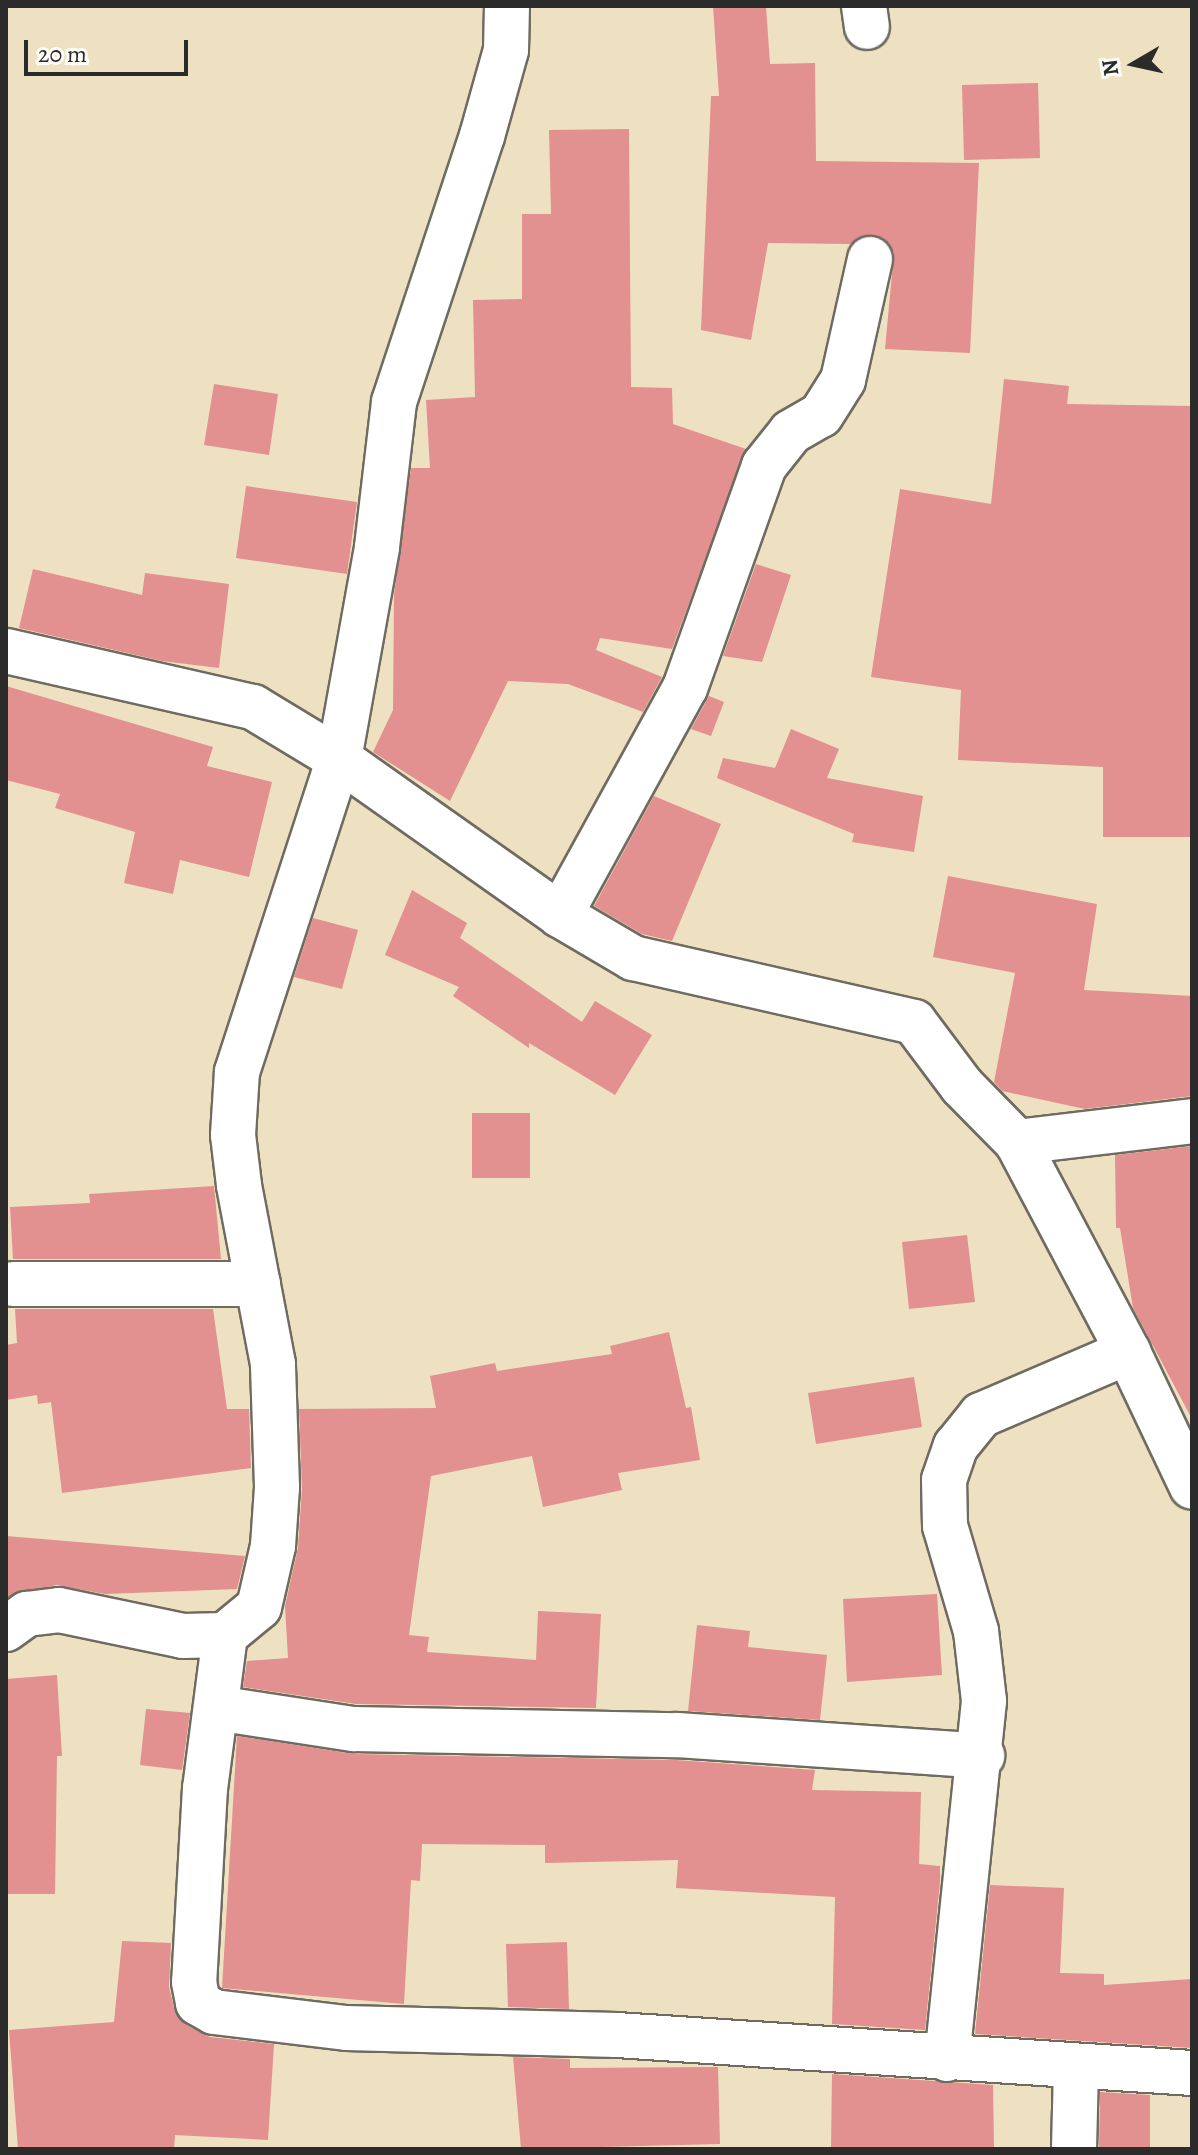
<!DOCTYPE html>
<html>
<head>
<meta charset="utf-8">
<style>
	body { margin:0 }
	#map { position:relative; width:1198px; height:2155px; overflow:hidden; background:#ede1c1; font-family:Alegreya,serif }
	div>[style] { position:absolute }
	.building>* { inset:0; background:#e29090 }
	.roads { filter:drop-shadow(2px 0 #6f6b60) drop-shadow(-2px 0 #6f6b60) drop-shadow(0 2px #6f6b60) drop-shadow(0 -2px #6f6b60) }
	.minor>* { height:44px; margin:-22px; padding:0 22px; transform-origin:22px; border-radius:22px; background:#fff }
	.tertiary>* { height:44px; margin:-22px; padding:0 22px; transform-origin:22px; border-radius:22px; background:#fff }
	span { translate:-50% -50%; white-space:nowrap; text-align:center; line-height:1.15; -webkit-text-stroke:7px #fdfcf7; paint-order:stroke }
	.frame { position:absolute; inset:0; border:8px solid #2b2b2b; pointer-events:none }
	.north { position:absolute; left:1094px; top:24px; width:80px; height:80px; -webkit-text-stroke:6px #fdfcf7; paint-order:stroke; rotate:261deg; font-size:22px; font-weight:700; line-height:32px; text-align:center; color:#2b2b2b }
	.north::after { content:''; display:block; margin:auto; width:28px; height:36px; background:#2b2b2b; clip-path:polygon(50% 0,100% 100%,50% 72%,0 100%) }
	.scale { position:absolute; left:24px; top:40px; width:164px; height:36px; box-sizing:border-box; border:4px solid #2b2b2b; border-top:0; padding-left:10px; font-size:24px; line-height:28px; white-space:nowrap; color:#2b2b2b; -webkit-text-stroke:6px #fdfcf7; paint-order:stroke }
</style>
</head>
<body>
<div id="map">
	<div class="building">
		<i style="clip-path:polygon(713px 6px,766px 6px,770px 64px,815px 63px,816px 161px,979px 163px,970px 353px,885px 349px,894px 252px,875px 235px,850px 244px,768px 243px,751px 340px,701px 330px,711px 96px,719px 96px)"></i>
		<i style="clip-path:polygon(1038px 83px,1040px 158px,964px 160px,962px 85px)"></i>
		<i style="clip-path:polygon(629px 129px,631px 387px,672px 388px,673px 424px,746px 449px,672px 649px,600px 638px,596px 650px,662px 677px,643px 712px,568px 684px,508px 681px,450px 801px,373px 752px,393px 710px,394px 595px,411px 468px,430px 468px,426px 400px,475px 397px,473px 300px,522px 299px,522px 214px,551px 214px,549px 130px)"></i>
		<i style="clip-path:polygon(1004px 379px,1069px 386px,1067px 404px,1192px 406px,1192px 837px,1103px 837px,1103px 767px,958px 760px,961px 690px,871px 677px,900px 489px,991px 504px)"></i>
		<i style="clip-path:polygon(214px 384px,278px 394px,269px 455px,204px 445px)"></i>
		<i style="clip-path:polygon(246px 486px,357px 502px,347px 574px,236px 558px)"></i>
		<i style="clip-path:polygon(756px 564px,791px 575px,762px 662px,723px 656px)"></i>
		<i style="clip-path:polygon(33px 569px,142px 595px,145px 573px,229px 584px,219px 668px,162px 661px,19px 628px)"></i>
		<i style="clip-path:polygon(6px 686px,213px 747px,207px 766px,272px 782px,249px 877px,180px 860px,173px 894px,124px 883px,135px 832px,55px 808px,60px 794px,6px 780px)"></i>
		<i style="clip-path:polygon(709px 696px,724px 702px,711px 736px,691px 729px)"></i>
		<i style="clip-path:polygon(791px 729px,839px 749px,827px 778px,923px 796px,914px 852px,852px 842px,854px 834px,717px 778px,723px 758px,775px 768px)"></i>
		<i style="clip-path:polygon(654px 796px,721px 824px,672px 941px,642px 934px,594px 906px)"></i>
		<i style="clip-path:polygon(948px 876px,1097px 904px,1084px 990px,1192px 996px,1192px 1096px,1085px 1109px,1002px 1091px,994px 1082px,1015px 973px,933px 957px)"></i>
		<i style="clip-path:polygon(412px 890px,467px 923px,460px 938px,582px 1022px,595px 1001px,652px 1035px,615px 1095px,529px 1043px,529px 1048px,453px 996px,459px 987px,385px 955px)"></i>
		<i style="clip-path:polygon(313px 918px,358px 930px,342px 989px,294px 977px)"></i>
		<i style="clip-path:polygon(472px 1113px,530px 1113px,530px 1178px,472px 1178px)"></i>
		<i style="clip-path:polygon(1192px 1146px,1192px 1419px,1133px 1308px,1120px 1228px,1116px 1228px,1115px 1155px)"></i>
		<i style="clip-path:polygon(214px 1186px,221px 1259px,13px 1259px,10px 1207px,90px 1203px,89px 1194px)"></i>
		<i style="clip-path:polygon(967px 1235px,975px 1302px,909px 1309px,902px 1242px)"></i>
		<i style="clip-path:polygon(15px 1309px,213px 1309px,227px 1409px,249px 1409px,251px 1468px,62px 1493px,51px 1402px,38px 1404px,37px 1395px,6px 1400px,6px 1345px,17px 1343px)"></i>
		<i style="clip-path:polygon(669px 1332px,686px 1408px,691px 1407px,700px 1460px,618px 1473px,622px 1490px,543px 1507px,532px 1456px,431px 1476px,409px 1635px,429px 1637px,427px 1652px,536px 1660px,538px 1611px,601px 1614px,596px 1708px,356px 1704px,243px 1687px,247px 1661px,288px 1658px,285px 1606px,298px 1548px,302px 1489px,299px 1409px,436px 1408px,430px 1376px,495px 1363px,497px 1371px,612px 1354px,610px 1346px)"></i>
		<i style="clip-path:polygon(914px 1377px,922px 1427px,816px 1444px,808px 1393px)"></i>
		<i style="clip-path:polygon(6px 1536px,245px 1556px,237px 1589px,105px 1594px,56px 1585px,6px 1598px)"></i>
		<i style="clip-path:polygon(937px 1594px,942px 1675px,847px 1682px,843px 1599px)"></i>
		<i style="clip-path:polygon(697px 1625px,750px 1631px,748px 1647px,827px 1655px,820px 1720px,688px 1711px)"></i>
		<i style="clip-path:polygon(57px 1675px,62px 1756px,57px 1756px,55px 1894px,6px 1894px,6px 1679px)"></i>
		<i style="clip-path:polygon(146px 1709px,190px 1713px,182px 1770px,140px 1765px)"></i>
		<i style="clip-path:polygon(237px 1736px,354px 1754px,676px 1760px,815px 1770px,812px 1790px,921px 1792px,919px 1864px,940px 1866px,940px 1882px,925px 2030px,832px 2024px,835px 1897px,676px 1888px,678px 1860px,545px 1863px,545px 1845px,422px 1844px,420px 1881px,411px 1880px,404px 2004px,222px 1988px)"></i>
		<i style="clip-path:polygon(990px 1885px,1064px 1888px,1060px 1973px,1104px 1974px,1104px 1985px,1192px 1979px,1192px 2048px,975px 2034px)"></i>
		<i style="clip-path:polygon(122px 1941px,171px 1943px,169px 1987px,174px 2008px,186px 2025px,210px 2037px,274px 2044px,268px 2140px,175px 2135px,174px 2149px,18px 2149px,9px 2030px,114px 2022px)"></i>
		<i style="clip-path:polygon(567px 1942px,569px 2009px,508px 2007px,506px 1944px)"></i>
		<i style="clip-path:polygon(513px 2057px,570px 2059px,570px 2068px,718px 2067px,720px 2144px,521px 2149px)"></i>
		<i style="clip-path:polygon(832px 2074px,993px 2085px,994px 2149px,831px 2149px)"></i>
		<i style="clip-path:polygon(1100px 2092px,1150px 2095px,1150px 2149px,1099px 2149px)"></i>
	</div>
	<div class="roads">
		<div class="minor">
			<i style="left:864px;top:6px;width:21px;rotate:82deg"></i>
			<i style="left:560px;top:915px;width:259px;rotate:-61.2deg"></i>
			<i style="left:685px;top:688px;width:236px;rotate:-70.4deg"></i>
			<i style="left:764px;top:466px;width:43px;rotate:-51.5deg"></i>
			<i style="left:791px;top:432px;width:34px;rotate:-30deg"></i>
			<i style="left:821px;top:415px;width:41px;rotate:-57.8deg"></i>
			<i style="left:843px;top:380px;width:124px;rotate:-77.4deg"></i>
			<i style="left:1017px;top:1142px;width:176px;rotate:-6.8deg"></i>
			<i style="left:13px;top:1284px;width:245px"></i>
			<i style="left:6px;top:1629px;width:26px;rotate:-36deg"></i>
			<i style="left:27px;top:1614px;width:32px;rotate:-7deg"></i>
			<i style="left:59px;top:1610px;width:127px;rotate:11.8deg"></i>
			<i style="left:183px;top:1636px;width:42px;rotate:-1.4deg"></i>
			<i style="left:225px;top:1635px;width:44px;rotate:-39.5deg"></i>
			<i style="left:259px;top:1607px;width:63px;rotate:-77.1deg"></i>
			<i style="left:273px;top:1546px;width:59px;rotate:-86.1deg"></i>
			<i style="left:277px;top:1487px;width:123px;rotate:-91.9deg"></i>
			<i style="left:273px;top:1364px;width:182px;rotate:-100.8deg"></i>
			<i style="left:239px;top:1185px;width:50px;rotate:-96.8deg"></i>
			<i style="left:233px;top:1135px;width:63px;rotate:-86.4deg"></i>
			<i style="left:237px;top:1072px;width:329px;rotate:-72deg"></i>
			<i style="left:339px;top:759px;width:215px;rotate:-79.8deg"></i>
			<i style="left:377px;top:547px;width:146px;rotate:-83.3deg"></i>
			<i style="left:394px;top:402px;width:280px;rotate:-71.7deg"></i>
			<i style="left:482px;top:136px;width:89px;rotate:-74.4deg"></i>
			<i style="left:506px;top:50px;width:44px;rotate:-88.7deg"></i>
			<i style="left:225px;top:1635px;width:154px;rotate:97.4deg"></i>
			<i style="left:205px;top:1788px;width:194px;rotate:93.2deg"></i>
			<i style="left:194px;top:1982px;width:21px;rotate:79deg"></i>
			<i style="left:198px;top:2003px;width:18px;rotate:29deg"></i>
			<i style="left:214px;top:2012px;width:133px;rotate:6.9deg"></i>
			<i style="left:346px;top:2028px;width:271px;rotate:1.5deg"></i>
			<i style="left:617px;top:2035px;width:576px;rotate:3.78deg"></i>
			<i style="left:216px;top:1708px;width:140px;rotate:8.7deg"></i>
			<i style="left:354px;top:1729px;width:323px;rotate:1.1deg"></i>
			<i style="left:677px;top:1735px;width:306px;rotate:3.9deg"></i>
			<i style="left:947px;top:2059px;width:360px;rotate:-84.1deg"></i>
			<i style="left:984px;top:1701px;width:70px;rotate:-96.5deg"></i>
			<i style="left:976px;top:1631px;width:109px;rotate:-106.4deg"></i>
			<i style="left:945px;top:1526px;width:46px;rotate:-91.2deg"></i>
			<i style="left:944px;top:1480px;width:36px;rotate:-71deg"></i>
			<i style="left:956px;top:1446px;width:40px;rotate:-51deg"></i>
			<i style="left:981px;top:1415px;width:160px;rotate:-23.2deg"></i>
			<i style="left:1074px;top:2149px;width:82px;rotate:-88.6deg"></i>
		</div>
		<div class="tertiary">
			<i style="left:6px;top:651px;width:253px;rotate:12.8deg"></i>
			<i style="left:253px;top:707px;width:100px;rotate:31.2deg"></i>
			<i style="left:339px;top:759px;width:271px;rotate:35.2deg"></i>
			<i style="left:560px;top:915px;width:85px;rotate:30.5deg"></i>
			<i style="left:633px;top:958px;width:288px;rotate:12.8deg"></i>
			<i style="left:914px;top:1022px;width:80px;rotate:53.1deg"></i>
			<i style="left:962px;top:1086px;width:78px;rotate:45.5deg"></i>
			<i style="left:1017px;top:1142px;width:238px;rotate:62.1deg"></i>
			<i style="left:1128px;top:1352px;width:149px;rotate:64.6deg"></i>
		</div>
	</div>
	<div class="frame"></div>
	<div class="north">N</div>
	<div class="scale">20 m</div>
</div>
</body>
</html>
